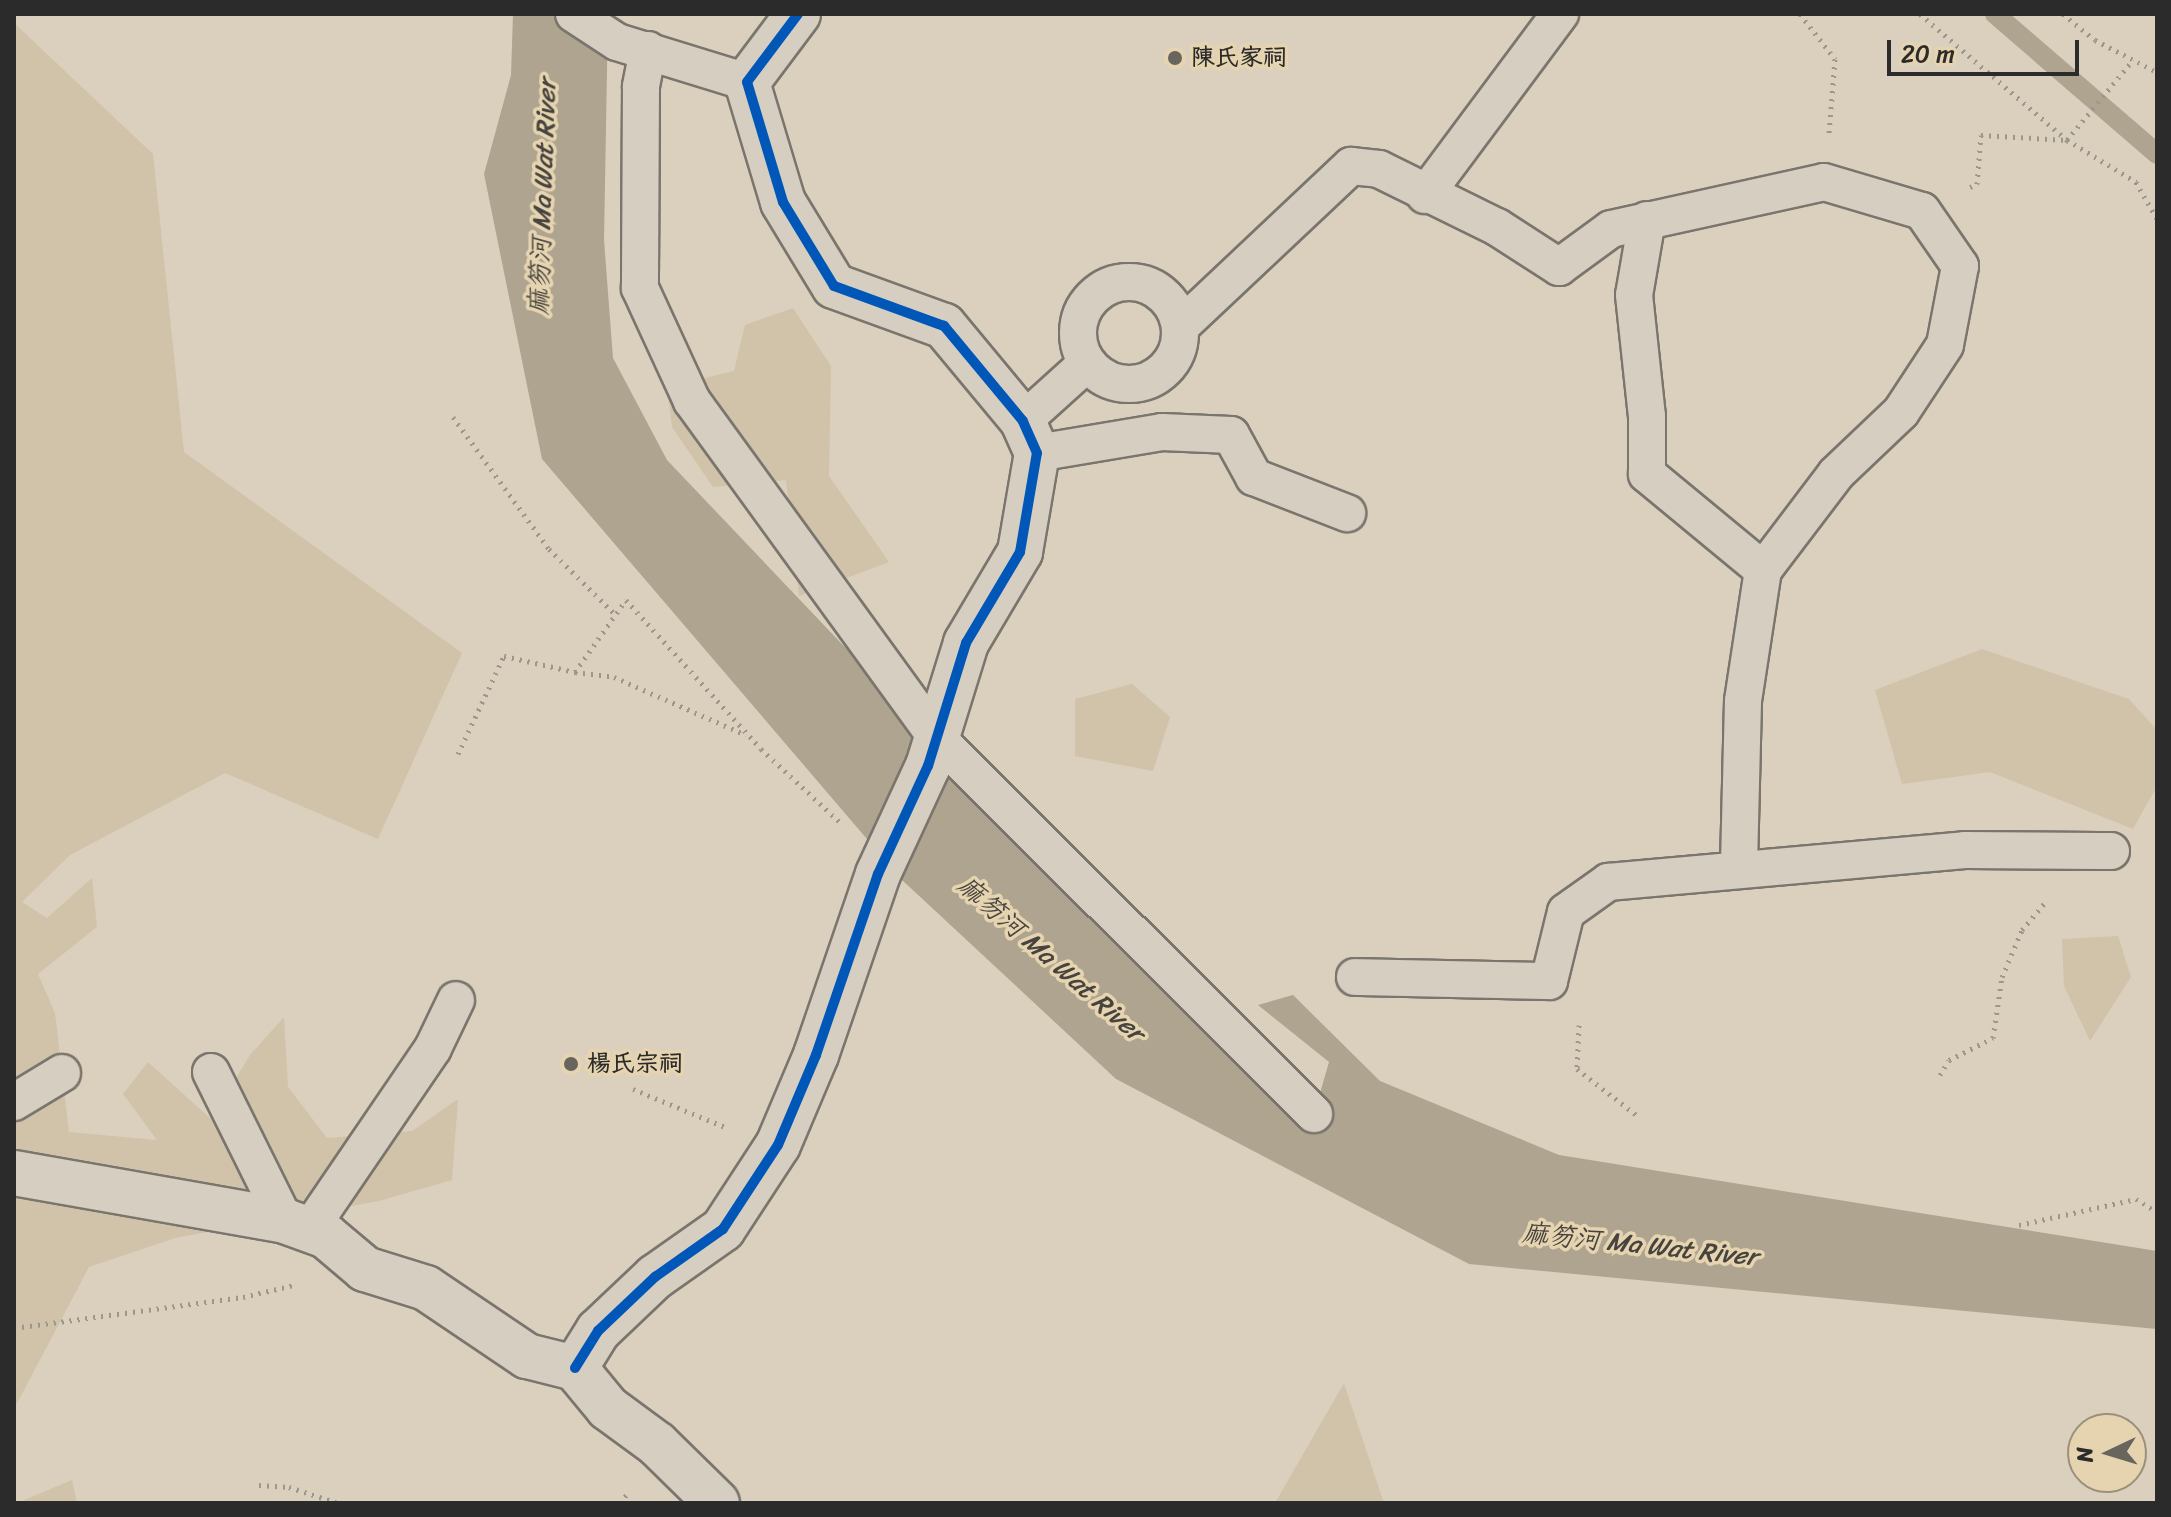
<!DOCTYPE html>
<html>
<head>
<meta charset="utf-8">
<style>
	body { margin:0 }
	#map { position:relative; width:2171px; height:1517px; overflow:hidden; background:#dad0bd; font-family:Sriracha,"LXGW WenKai TC",sans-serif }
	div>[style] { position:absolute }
	.green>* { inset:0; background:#d0c3aa }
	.water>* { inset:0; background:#afa490 }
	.stream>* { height:20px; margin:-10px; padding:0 10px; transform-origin:10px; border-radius:10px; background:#afa490 }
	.path>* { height:5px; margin-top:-2.5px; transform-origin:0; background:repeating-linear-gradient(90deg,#9c978d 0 2px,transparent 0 8px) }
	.roads { filter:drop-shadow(2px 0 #7a756d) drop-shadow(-2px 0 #7a756d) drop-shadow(0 2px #7a756d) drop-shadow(0 -2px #7a756d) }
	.service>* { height:36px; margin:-18px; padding:0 18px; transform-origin:18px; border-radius:18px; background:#d6cec1 }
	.service>.ring { margin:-18px; padding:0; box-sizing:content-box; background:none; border:36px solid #d6cec1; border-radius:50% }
	.minor>* { height:44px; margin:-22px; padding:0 22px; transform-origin:22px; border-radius:22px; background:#d6cec1 }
	.cycleway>* { height:10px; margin:-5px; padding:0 5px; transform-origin:5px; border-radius:5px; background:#0057b8 }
	.dots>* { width:22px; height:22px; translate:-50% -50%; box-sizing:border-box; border:4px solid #e6d4b1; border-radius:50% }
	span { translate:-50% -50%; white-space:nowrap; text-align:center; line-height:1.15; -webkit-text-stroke:7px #e6d4b1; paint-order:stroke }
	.poi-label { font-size:24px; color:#2b2b2b; font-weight:700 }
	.left { translate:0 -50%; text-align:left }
	.water-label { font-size:26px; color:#47443f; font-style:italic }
	.frame { position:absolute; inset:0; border:16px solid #2b2b2b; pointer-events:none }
	.north { position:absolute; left:2067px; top:1413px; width:80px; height:80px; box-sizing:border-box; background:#e6d4b1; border:2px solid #9b907b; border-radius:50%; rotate:266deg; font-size:22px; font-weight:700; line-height:32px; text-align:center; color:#2b2b2b }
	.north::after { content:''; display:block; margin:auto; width:28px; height:36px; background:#68655e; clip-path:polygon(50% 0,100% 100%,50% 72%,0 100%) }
	.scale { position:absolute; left:1887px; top:40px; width:192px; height:36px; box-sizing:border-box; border:4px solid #2b2b2b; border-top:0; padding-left:10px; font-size:24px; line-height:28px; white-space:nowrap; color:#2b2b2b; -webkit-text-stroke:6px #e6d4b1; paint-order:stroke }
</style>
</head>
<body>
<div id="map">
	<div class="green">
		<i style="clip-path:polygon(14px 23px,153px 154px,184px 452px,462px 653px,378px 839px,225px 773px,70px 855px,22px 902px,47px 918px,92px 878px,97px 927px,38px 974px,55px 1013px,69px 1132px,157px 1140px,123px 1094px,148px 1062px,211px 1119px,250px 1055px,284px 1017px,288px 1087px,327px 1138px,412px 1131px,458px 1099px,452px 1180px,379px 1201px,175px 1238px,89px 1267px,14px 1409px)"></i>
		<i style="clip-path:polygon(793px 308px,831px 366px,829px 476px,889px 562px,799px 596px,786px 480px,713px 487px,672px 427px,667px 387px,734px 371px,745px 325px)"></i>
		<i style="clip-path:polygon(1982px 649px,2129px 699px,2157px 730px,2157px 786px,2133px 829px,1990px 772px,1902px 784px,1875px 690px)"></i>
		<i style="clip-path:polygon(1132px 684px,1170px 717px,1153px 771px,1075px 756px,1075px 699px)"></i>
		<i style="clip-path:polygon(2118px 936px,2131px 977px,2090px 1041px,2064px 986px,2062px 939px)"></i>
		<i style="clip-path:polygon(1344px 1383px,1384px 1503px,1275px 1503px)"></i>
		<i style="clip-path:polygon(72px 1480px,77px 1503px,17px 1503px)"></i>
	</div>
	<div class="water">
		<i style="clip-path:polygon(513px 14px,608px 14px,604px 240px,613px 358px,667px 460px,1304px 1130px,1314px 1114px,1329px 1062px,1258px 1005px,1293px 995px,1380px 1081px,1559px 1155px,2157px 1251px,2157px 1329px,1469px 1264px,1116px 1079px,902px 880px,542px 459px,484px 174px,511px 75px)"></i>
	</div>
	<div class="stream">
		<i style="left:1995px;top:14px;width:214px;rotate:40.8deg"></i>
	</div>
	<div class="path">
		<i style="left:1800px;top:14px;width:57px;rotate:52.1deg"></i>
		<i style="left:1835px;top:59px;width:74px;rotate:94.6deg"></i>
		<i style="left:1920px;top:14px;width:194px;rotate:40.6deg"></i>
		<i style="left:2067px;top:140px;width:81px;rotate:31.3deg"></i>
		<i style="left:2136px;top:182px;width:43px;rotate:60.4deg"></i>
		<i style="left:2063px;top:14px;width:41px;rotate:39.1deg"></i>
		<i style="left:2095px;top:40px;width:70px;rotate:27.3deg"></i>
		<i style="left:1970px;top:187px;width:8px;rotate:-23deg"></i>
		<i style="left:1977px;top:184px;width:49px;rotate:-85.3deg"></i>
		<i style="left:1981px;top:135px;width:86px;rotate:3.3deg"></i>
		<i style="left:2067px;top:140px;width:104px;rotate:-50.5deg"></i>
		<i style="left:453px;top:417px;width:163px;rotate:54deg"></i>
		<i style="left:549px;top:549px;width:94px;rotate:44.6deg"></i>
		<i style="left:575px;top:672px;width:39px;rotate:7deg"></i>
		<i style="left:614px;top:677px;width:144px;rotate:23.7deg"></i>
		<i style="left:458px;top:754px;width:108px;rotate:-64.9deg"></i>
		<i style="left:504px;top:656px;width:73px;rotate:12.7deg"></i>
		<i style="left:575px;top:672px;width:88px;rotate:-54.7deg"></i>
		<i style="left:626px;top:600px;width:201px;rotate:47.8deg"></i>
		<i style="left:761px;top:749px;width:110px;rotate:42.8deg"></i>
		<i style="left:1579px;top:1025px;width:44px;rotate:92.6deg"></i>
		<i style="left:1577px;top:1069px;width:78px;rotate:37.7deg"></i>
		<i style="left:1940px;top:1075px;width:17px;rotate:-59deg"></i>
		<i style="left:1949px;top:1060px;width:49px;rotate:-26.6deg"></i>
		<i style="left:1993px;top:1038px;width:62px;rotate:-81.6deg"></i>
		<i style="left:2002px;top:977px;width:51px;rotate:-66.9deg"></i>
		<i style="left:2022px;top:930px;width:35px;rotate:-50deg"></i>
		<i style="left:633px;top:1089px;width:100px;rotate:22.4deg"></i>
		<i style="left:2019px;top:1225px;width:120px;rotate:-12.5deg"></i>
		<i style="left:2136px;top:1199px;width:25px;rotate:32deg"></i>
		<i style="left:14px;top:1328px;width:231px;rotate:-7.7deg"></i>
		<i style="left:243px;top:1297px;width:52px;rotate:-13.2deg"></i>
		<i style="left:259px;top:1485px;width:30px;rotate:4deg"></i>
		<i style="left:289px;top:1487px;width:52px;rotate:18.1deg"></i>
		<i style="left:620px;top:1503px;width:13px;rotate:-51deg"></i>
	</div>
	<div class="roads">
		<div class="service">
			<i style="left:574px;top:14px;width:51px;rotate:33.1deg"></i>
			<i style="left:617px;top:42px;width:136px;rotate:17.1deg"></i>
			<i style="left:648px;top:50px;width:38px;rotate:101deg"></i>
			<i style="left:641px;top:87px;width:201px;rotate:90.3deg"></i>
			<i style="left:640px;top:288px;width:124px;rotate:65.3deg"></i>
			<i style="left:692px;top:401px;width:415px;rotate:54deg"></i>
			<i style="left:936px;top:737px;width:534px;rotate:44.92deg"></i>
			<i style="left:1425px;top:195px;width:226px;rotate:-53.3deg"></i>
			<i style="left:1647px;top:220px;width:76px;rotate:99.8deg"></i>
			<i style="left:1634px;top:295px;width:122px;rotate:83.9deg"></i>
			<i style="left:1647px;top:416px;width:58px;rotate:90deg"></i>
			<i style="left:1647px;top:474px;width:151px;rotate:39.6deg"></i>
			<i class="ring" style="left:1078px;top:282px;width:66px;height:66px"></i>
			<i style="left:1180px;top:327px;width:235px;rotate:-43.3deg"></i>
			<i style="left:1351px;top:166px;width:28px;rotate:6deg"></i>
			<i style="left:1379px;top:169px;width:131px;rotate:26.2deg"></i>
			<i style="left:1497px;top:227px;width:74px;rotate:32.8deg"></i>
			<i style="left:1559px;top:267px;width:64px;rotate:-36.2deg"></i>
			<i style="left:1611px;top:229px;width:218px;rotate:-12.4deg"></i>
			<i style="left:1824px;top:182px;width:102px;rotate:16.5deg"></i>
			<i style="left:1922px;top:211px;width:67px;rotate:55.4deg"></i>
			<i style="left:1960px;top:266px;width:80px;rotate:100.8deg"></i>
			<i style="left:1945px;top:345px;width:80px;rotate:123.3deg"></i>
			<i style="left:1901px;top:412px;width:90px;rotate:136.4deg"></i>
			<i style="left:1836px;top:474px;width:121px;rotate:127.2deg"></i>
			<i style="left:1763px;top:570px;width:133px;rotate:98.7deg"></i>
			<i style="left:1743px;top:701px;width:168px;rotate:91.4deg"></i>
			<i style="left:1023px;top:421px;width:85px;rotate:-42.1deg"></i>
			<i style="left:1037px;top:453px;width:127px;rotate:-9.5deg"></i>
			<i style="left:1162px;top:432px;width:69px;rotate:2.5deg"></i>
			<i style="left:1231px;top:435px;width:48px;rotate:61.3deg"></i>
			<i style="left:1254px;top:477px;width:100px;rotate:21.2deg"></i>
			<i style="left:1355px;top:977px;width:194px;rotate:1.2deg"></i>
			<i style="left:1549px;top:981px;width:71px;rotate:-76.2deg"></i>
			<i style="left:1566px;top:912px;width:52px;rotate:-35.5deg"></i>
			<i style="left:1608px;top:882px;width:358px;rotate:-5.1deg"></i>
			<i style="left:1965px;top:850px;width:146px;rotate:0.4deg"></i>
			<i style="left:211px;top:1072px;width:166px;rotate:63.6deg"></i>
			<i style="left:14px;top:1102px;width:56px;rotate:-31.1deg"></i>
			<i style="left:309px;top:1230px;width:220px;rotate:-55.7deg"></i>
			<i style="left:433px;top:1048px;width:53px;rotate:-64.4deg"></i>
		</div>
		<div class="minor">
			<i style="left:14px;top:1173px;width:275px;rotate:10deg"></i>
			<i style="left:285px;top:1221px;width:44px;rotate:20.1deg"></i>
			<i style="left:326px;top:1236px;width:51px;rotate:40.2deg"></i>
			<i style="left:365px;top:1269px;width:64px;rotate:17.3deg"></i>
			<i style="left:426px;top:1288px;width:122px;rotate:34deg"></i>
			<i style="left:527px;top:1356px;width:49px;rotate:14deg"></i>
			<i style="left:575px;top:1368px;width:52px;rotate:50.5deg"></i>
			<i style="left:608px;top:1408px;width:61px;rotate:36.3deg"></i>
			<i style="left:657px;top:1444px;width:84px;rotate:44.5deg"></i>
			<i style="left:575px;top:1368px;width:44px;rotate:-58.1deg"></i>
			<i style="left:598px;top:1331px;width:79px;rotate:-43.5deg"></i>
			<i style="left:655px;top:1277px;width:83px;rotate:-35.2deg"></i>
			<i style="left:723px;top:1229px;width:100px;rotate:-56.8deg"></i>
			<i style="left:778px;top:1145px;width:98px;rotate:-67.1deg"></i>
			<i style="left:816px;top:1055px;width:191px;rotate:-71.1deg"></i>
			<i style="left:878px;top:874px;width:119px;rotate:-65.2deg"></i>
			<i style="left:928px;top:766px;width:129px;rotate:-72.8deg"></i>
			<i style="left:966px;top:643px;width:106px;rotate:-59.3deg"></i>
			<i style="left:1020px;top:552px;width:100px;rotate:-80.3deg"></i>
			<i style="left:1037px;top:453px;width:35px;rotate:-114deg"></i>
			<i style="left:1023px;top:421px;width:124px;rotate:-129.7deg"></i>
			<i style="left:944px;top:326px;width:117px;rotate:-160deg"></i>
			<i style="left:834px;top:286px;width:98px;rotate:-121.3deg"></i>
			<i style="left:783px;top:202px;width:125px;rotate:-106.7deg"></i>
			<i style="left:747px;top:82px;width:85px;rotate:-53.1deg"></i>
		</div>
	</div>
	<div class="cycleway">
		<i style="left:575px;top:1368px;width:44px;rotate:-58.1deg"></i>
		<i style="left:598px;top:1331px;width:79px;rotate:-43.5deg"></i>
		<i style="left:655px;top:1277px;width:83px;rotate:-35.2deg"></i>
		<i style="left:723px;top:1229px;width:100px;rotate:-56.8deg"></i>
		<i style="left:778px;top:1145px;width:98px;rotate:-67.1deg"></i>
		<i style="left:816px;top:1055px;width:191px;rotate:-71.1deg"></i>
		<i style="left:878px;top:874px;width:119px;rotate:-65.2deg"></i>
		<i style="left:928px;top:766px;width:129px;rotate:-72.8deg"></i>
		<i style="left:966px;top:643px;width:106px;rotate:-59.3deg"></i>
		<i style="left:1020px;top:552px;width:100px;rotate:-80.3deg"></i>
		<i style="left:1037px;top:453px;width:35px;rotate:-114deg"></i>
		<i style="left:1023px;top:421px;width:124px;rotate:-129.7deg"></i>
		<i style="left:944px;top:326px;width:117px;rotate:-160deg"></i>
		<i style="left:834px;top:286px;width:98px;rotate:-121.3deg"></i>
		<i style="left:783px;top:202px;width:125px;rotate:-106.7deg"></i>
		<i style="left:747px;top:82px;width:85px;rotate:-53.1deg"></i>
	</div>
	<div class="dots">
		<i style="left:1175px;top:58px;background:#68655e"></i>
		<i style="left:571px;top:1064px;background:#68655e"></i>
	</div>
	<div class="poi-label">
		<span class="left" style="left:1191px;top:58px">陳氏家祠</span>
		<span class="left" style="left:587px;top:1064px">楊氏宗祠</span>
	</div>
	<div class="water-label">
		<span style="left:543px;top:197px;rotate:-88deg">麻笏河 Ma Wat River</span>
		<span style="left:1051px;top:959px;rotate:41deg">麻笏河 Ma Wat River</span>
		<span style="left:1640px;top:1245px;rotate:6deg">麻笏河 Ma Wat River</span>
	</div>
	<div class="frame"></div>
	<div class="north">N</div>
	<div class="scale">20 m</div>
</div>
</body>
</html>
